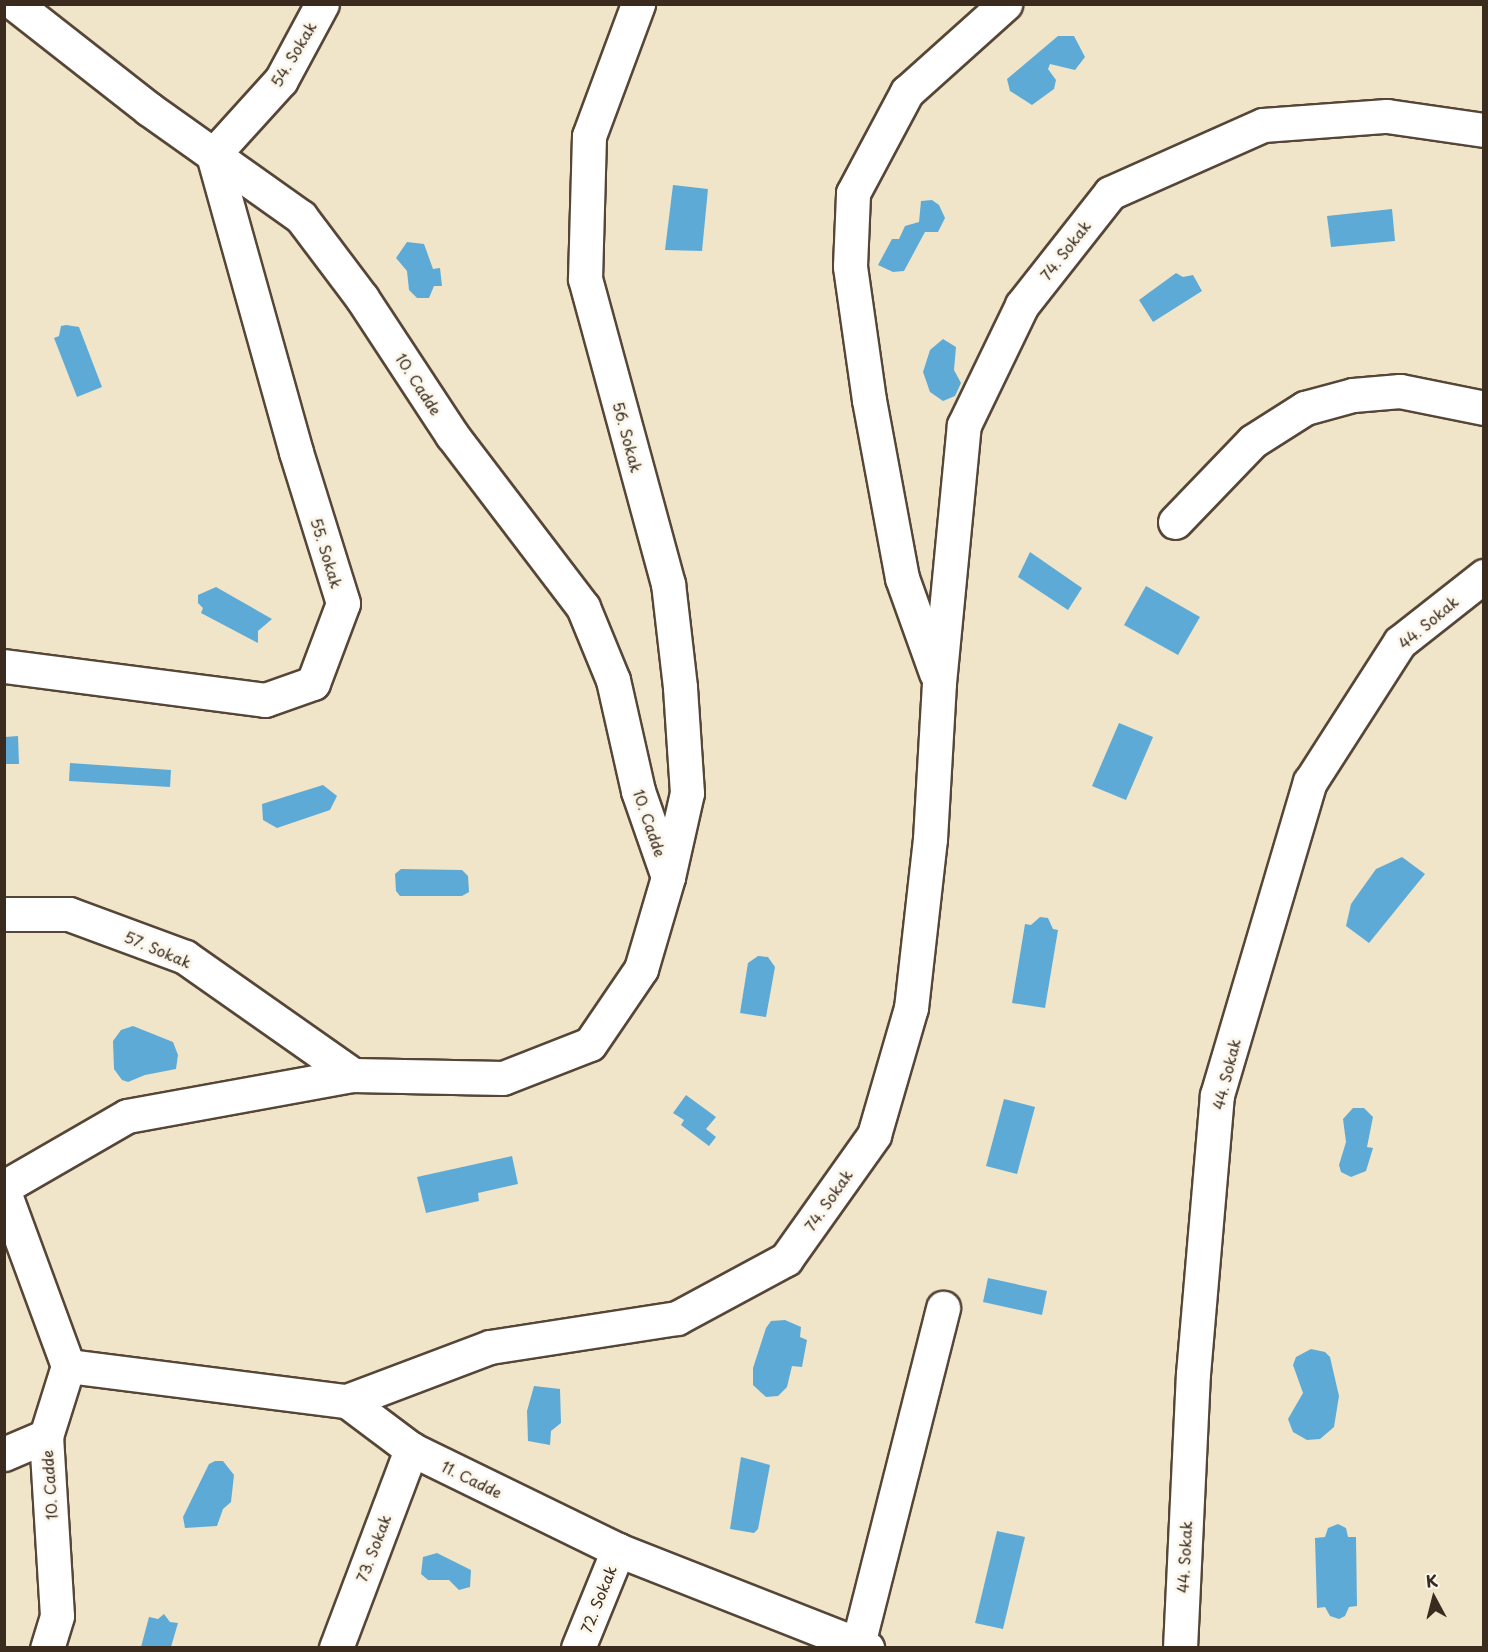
<!DOCTYPE html>
<html>
<head>
<meta charset="utf-8">
<style>
	body { margin:0 }
	#map { position:relative; width:1488px; height:1652px; overflow:hidden; background:#f0e5c8; font-family:"Playpen Sans",sans-serif }
	div>[style] { position:absolute }
	.water>* { inset:0; background:#5eaad7 }
	.roads { filter:drop-shadow(2px 0 #564638) drop-shadow(-2px 0 #564638) drop-shadow(0 2px #564638) drop-shadow(0 -2px #564638) }
	.street>* { height:33px; margin:-16.5px; padding:0 16.5px; transform-origin:16.5px; border-radius:16.5px; background:#fff }
	span { translate:-50% -50%; white-space:nowrap; text-align:center; line-height:1.15; -webkit-text-stroke:6px #fbf7ec; paint-order:stroke }
	.street-label { font-size:15px; color:#3b2a1e }
	.frame { position:absolute; inset:0; border:6px solid #3b2a1e; pointer-events:none }
	.north { position:absolute; left:1404px; top:1568px; width:60px; height:60px; -webkit-text-stroke:4px #fbf7ec; paint-order:stroke; rotate:353deg; font-size:16px; font-weight:700; line-height:24px; text-align:center; color:#3b2a1e }
	.north::after { content:''; display:block; margin:auto; width:21px; height:27px; background:#3b2a1e; clip-path:polygon(50% 0,100% 100%,50% 72%,0 100%) }
</style>
</head>
<body>
<div id="map">
	<div class="water">
		<i style="clip-path:polygon(1058px 36px,1074px 36px,1085px 57px,1075px 70px,1050px 64px,1048px 69px,1056px 80px,1054px 89px,1032px 105px,1010px 91px,1007px 79px)"></i>
		<i style="clip-path:polygon(673px 185px,708px 189px,702px 251px,665px 250px)"></i>
		<i style="clip-path:polygon(932px 200px,939px 205px,945px 218px,938px 232px,925px 232px,904px 271px,893px 272px,878px 265px,892px 239px,899px 239px,905px 226px,919px 222px,921px 201px)"></i>
		<i style="clip-path:polygon(1392px 209px,1395px 241px,1331px 247px,1327px 216px)"></i>
		<i style="clip-path:polygon(407px 242px,424px 244px,433px 269px,440px 268px,442px 286px,434px 286px,429px 298px,417px 298px,409px 290px,407px 271px,396px 258px)"></i>
		<i style="clip-path:polygon(1176px 273px,1183px 277px,1193px 275px,1202px 291px,1153px 322px,1139px 300px)"></i>
		<i style="clip-path:polygon(66px 325px,79px 327px,102px 387px,77px 397px,54px 338px,59px 336px,61px 326px)"></i>
		<i style="clip-path:polygon(943px 339px,956px 347px,954px 370px,961px 383px,955px 396px,943px 401px,930px 392px,923px 372px,930px 350px)"></i>
		<i style="clip-path:polygon(1030px 552px,1082px 588px,1068px 610px,1018px 577px)"></i>
		<i style="clip-path:polygon(1146px 586px,1200px 617px,1178px 655px,1124px 625px)"></i>
		<i style="clip-path:polygon(216px 587px,272px 619px,258px 631px,258px 643px,201px 613px,203px 608px,198px 603px,198px 595px)"></i>
		<i style="clip-path:polygon(1119px 723px,1153px 737px,1126px 800px,1092px 786px)"></i>
		<i style="clip-path:polygon(18px 736px,19px 764px,5px 764px,5px 737px)"></i>
		<i style="clip-path:polygon(70px 763px,171px 770px,170px 787px,69px 781px)"></i>
		<i style="clip-path:polygon(323px 785px,337px 796px,330px 810px,277px 828px,263px 820px,262px 804px)"></i>
		<i style="clip-path:polygon(1402px 857px,1425px 874px,1369px 943px,1346px 926px,1351px 904px,1376px 869px)"></i>
		<i style="clip-path:polygon(401px 869px,462px 870px,468px 876px,469px 892px,462px 896px,400px 896px,396px 891px,395px 874px)"></i>
		<i style="clip-path:polygon(1040px 917px,1048px 918px,1053px 929px,1058px 930px,1045px 1008px,1012px 1003px,1025px 924px,1031px 925px)"></i>
		<i style="clip-path:polygon(758px 956px,768px 957px,775px 967px,766px 1017px,740px 1013px,748px 963px)"></i>
		<i style="clip-path:polygon(133px 1026px,173px 1042px,178px 1055px,176px 1069px,145px 1075px,128px 1082px,122px 1080px,114px 1069px,113px 1041px,121px 1030px)"></i>
		<i style="clip-path:polygon(686px 1095px,716px 1117px,706px 1129px,716px 1137px,709px 1146px,681px 1125px,684px 1120px,673px 1113px)"></i>
		<i style="clip-path:polygon(1004px 1099px,1035px 1107px,1017px 1174px,986px 1166px)"></i>
		<i style="clip-path:polygon(1353px 1108px,1364px 1108px,1373px 1117px,1367px 1147px,1373px 1148px,1366px 1171px,1351px 1177px,1341px 1172px,1339px 1165px,1346px 1142px,1343px 1119px)"></i>
		<i style="clip-path:polygon(512px 1156px,518px 1184px,478px 1193px,479px 1201px,426px 1213px,417px 1177px)"></i>
		<i style="clip-path:polygon(988px 1278px,1047px 1291px,1042px 1315px,983px 1302px)"></i>
		<i style="clip-path:polygon(785px 1320px,801px 1327px,800px 1337px,807px 1340px,802px 1367px,792px 1366px,787px 1387px,778px 1396px,766px 1397px,753px 1385px,753px 1368px,766px 1328px,771px 1321px)"></i>
		<i style="clip-path:polygon(1311px 1349px,1325px 1352px,1330px 1357px,1339px 1396px,1334px 1427px,1320px 1439px,1307px 1440px,1293px 1432px,1288px 1419px,1303px 1393px,1293px 1365px,1296px 1357px)"></i>
		<i style="clip-path:polygon(534px 1386px,560px 1389px,561px 1423px,551px 1431px,550px 1445px,528px 1441px,527px 1411px)"></i>
		<i style="clip-path:polygon(741px 1457px,770px 1465px,758px 1529px,754px 1533px,730px 1529px)"></i>
		<i style="clip-path:polygon(215px 1461px,223px 1461px,234px 1475px,231px 1502px,223px 1509px,217px 1526px,185px 1528px,183px 1517px,209px 1464px)"></i>
		<i style="clip-path:polygon(1338px 1524px,1346px 1528px,1348px 1537px,1356px 1537px,1357px 1606px,1349px 1607px,1345px 1616px,1339px 1619px,1330px 1616px,1325px 1607px,1317px 1608px,1315px 1538px,1325px 1537px,1328px 1528px)"></i>
		<i style="clip-path:polygon(997px 1531px,1025px 1537px,1003px 1629px,975px 1623px)"></i>
		<i style="clip-path:polygon(437px 1553px,471px 1570px,470px 1587px,459px 1590px,449px 1580px,428px 1580px,421px 1574px,423px 1557px)"></i>
		<i style="clip-path:polygon(164px 1614px,170px 1622px,178px 1623px,171px 1647px,141px 1647px,149px 1617px,158px 1619px)"></i>
	</div>
	<div class="roads">
		<div class="street">
			<i style="left:15px;top:4px;width:170px;rotate:38.1deg"></i>
			<i style="left:149px;top:109px;width:186px;rotate:35.4deg"></i>
			<i style="left:301px;top:217px;width:101px;rotate:53deg"></i>
			<i style="left:362px;top:298px;width:164px;rotate:56.7deg"></i>
			<i style="left:452px;top:435px;width:216px;rotate:52.7deg"></i>
			<i style="left:583px;top:607px;width:79px;rotate:67.7deg"></i>
			<i style="left:613px;top:680px;width:114px;rotate:77.3deg"></i>
			<i style="left:638px;top:791px;width:91px;rotate:70.8deg"></i>
			<i style="left:1175px;top:522px;width:112px;rotate:-46.1deg"></i>
			<i style="left:1253px;top:441px;width:62px;rotate:-32.4deg"></i>
			<i style="left:1305px;top:408px;width:50px;rotate:-15.2deg"></i>
			<i style="left:1353px;top:395px;width:47px;rotate:-4.9deg"></i>
			<i style="left:1400px;top:391px;width:86px;rotate:11.4deg"></i>
			<i style="left:4px;top:666px;width:263px;rotate:7.4deg"></i>
			<i style="left:265px;top:700px;width:51px;rotate:-19.5deg"></i>
			<i style="left:313px;top:683px;width:85px;rotate:-69.4deg"></i>
			<i style="left:343px;top:603px;width:158px;rotate:-107.3deg"></i>
			<i style="left:296px;top:452px;width:308px;rotate:-105.6deg"></i>
			<i style="left:213px;top:155px;width:101px;rotate:-47.8deg"></i>
			<i style="left:281px;top:80px;width:86px;rotate:-61.7deg"></i>
			<i style="left:936px;top:673px;width:101px;rotate:-109.7deg"></i>
			<i style="left:902px;top:578px;width:181px;rotate:-100.5deg"></i>
			<i style="left:869px;top:400px;width:135px;rotate:-98.1deg"></i>
			<i style="left:850px;top:266px;width:73px;rotate:-87.6deg"></i>
			<i style="left:853px;top:193px;width:115px;rotate:-61.9deg"></i>
			<i style="left:907px;top:92px;width:132px;rotate:-41.9deg"></i>
			<i style="left:4px;top:914px;width:65px"></i>
			<i style="left:69px;top:914px;width:124px;rotate:20.3deg"></i>
			<i style="left:185px;top:957px;width:205px;rotate:35.1deg"></i>
			<i style="left:4px;top:1187px;width:142px;rotate:-30deg"></i>
			<i style="left:127px;top:1116px;width:230px;rotate:-10.3deg"></i>
			<i style="left:353px;top:1075px;width:150px;rotate:1.1deg"></i>
			<i style="left:503px;top:1078px;width:93px;rotate:-21.3deg"></i>
			<i style="left:590px;top:1044px;width:91px;rotate:-55.8deg"></i>
			<i style="left:641px;top:969px;width:96px;rotate:-73.6deg"></i>
			<i style="left:668px;top:877px;width:86px;rotate:-77.3deg"></i>
			<i style="left:687px;top:793px;width:106px;rotate:-93.8deg"></i>
			<i style="left:680px;top:687px;width:104px;rotate:-96.6deg"></i>
			<i style="left:668px;top:584px;width:316px;rotate:-105.2deg"></i>
			<i style="left:585px;top:279px;width:143px;rotate:-88.4deg"></i>
			<i style="left:589px;top:136px;width:141px;rotate:-69.6deg"></i>
			<i style="left:4px;top:1192px;width:185px;rotate:69.8deg"></i>
			<i style="left:68px;top:1366px;width:73px;rotate:107.4deg"></i>
			<i style="left:46px;top:1436px;width:180px;rotate:86.5deg"></i>
			<i style="left:57px;top:1616px;width:34px;rotate:107deg"></i>
			<i style="left:68px;top:1366px;width:281px;rotate:7.2deg"></i>
			<i style="left:347px;top:1401px;width:80px;rotate:36.9deg"></i>
			<i style="left:411px;top:1449px;width:230px;rotate:26deg"></i>
			<i style="left:618px;top:1550px;width:268px;rotate:21.5deg"></i>
			<i style="left:347px;top:1401px;width:153px;rotate:-20.7deg"></i>
			<i style="left:490px;top:1347px;width:189px;rotate:-8.8deg"></i>
			<i style="left:677px;top:1318px;width:124px;rotate:-28.4deg"></i>
			<i style="left:786px;top:1259px;width:152px;rotate:-54.6deg"></i>
			<i style="left:874px;top:1135px;width:132px;rotate:-73.8deg"></i>
			<i style="left:911px;top:1008px;width:170px;rotate:-83.6deg"></i>
			<i style="left:930px;top:839px;width:156px;rotate:-86.7deg"></i>
			<i style="left:939px;top:683px;width:259px;rotate:-84.5deg"></i>
			<i style="left:964px;top:425px;width:133px;rotate:-64.2deg"></i>
			<i style="left:1022px;top:305px;width:142px;rotate:-51.8deg"></i>
			<i style="left:1110px;top:193px;width:167px;rotate:-24deg"></i>
			<i style="left:1263px;top:125px;width:124px;rotate:-4.2deg"></i>
			<i style="left:1387px;top:116px;width:98px;rotate:8.2deg"></i>
			<i style="left:4px;top:1454px;width:46px;rotate:-23.2deg"></i>
			<i style="left:336px;top:1648px;width:213px;rotate:-69.3deg"></i>
			<i style="left:578px;top:1648px;width:106px;rotate:-67.8deg"></i>
			<i style="left:857px;top:1648px;width:351px;rotate:-75.8deg"></i>
			<i style="left:1180px;top:1648px;width:274px;rotate:-87.3deg"></i>
			<i style="left:1193px;top:1374px;width:280px;rotate:-85.1deg"></i>
			<i style="left:1217px;top:1095px;width:327px;rotate:-73.5deg"></i>
			<i style="left:1310px;top:782px;width:166px;rotate:-57.3deg"></i>
			<i style="left:1400px;top:642px;width:107px;rotate:-38.2deg"></i>
		</div>
	</div>
	<div class="street-label">
		<span style="left:293px;top:54px;rotate:-59deg">54. Sokak</span>
		<span style="left:1065px;top:250px;rotate:-52deg">74. Sokak</span>
		<span style="left:419px;top:384px;rotate:57deg">10. Cadde</span>
		<span style="left:628px;top:437px;rotate:75deg">56. Sokak</span>
		<span style="left:327px;top:553px;rotate:73deg">55. Sokak</span>
		<span style="left:1428px;top:622px;rotate:-40deg">44. Sokak</span>
		<span style="left:650px;top:823px;rotate:71deg">10. Cadde</span>
		<span style="left:158px;top:949px;rotate:23deg">57. Sokak</span>
		<span style="left:1226px;top:1074px;rotate:-76deg">44. Sokak</span>
		<span style="left:828px;top:1200px;rotate:-55deg">74. Sokak</span>
		<span style="left:472px;top:1479px;rotate:26deg">11. Cadde</span>
		<span style="left:49px;top:1485px;rotate:-94deg">10. Cadde</span>
		<span style="left:373px;top:1548px;rotate:-69deg">73. Sokak</span>
		<span style="left:1184px;top:1557px;rotate:-87deg">44. Sokak</span>
		<span style="left:598px;top:1599px;rotate:-68deg">72. Sokak</span>
	</div>
	<div class="frame"></div>
	<div class="north">K</div>
</div>
</body>
</html>
